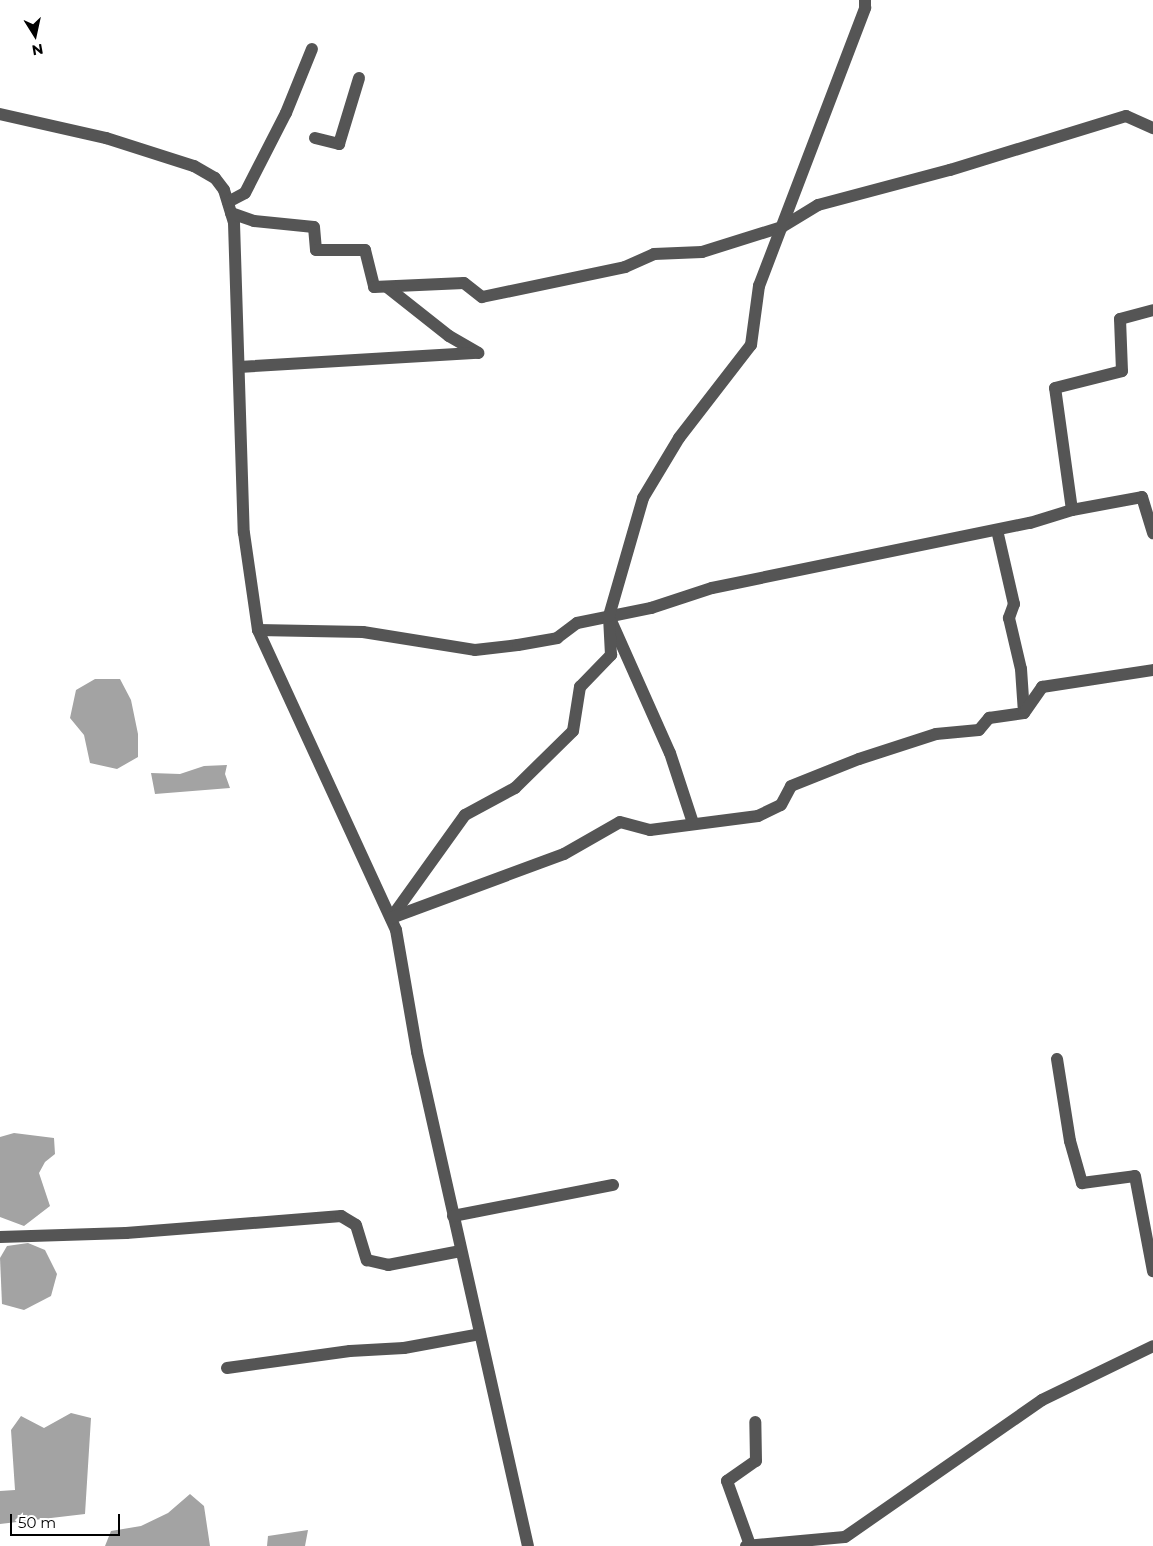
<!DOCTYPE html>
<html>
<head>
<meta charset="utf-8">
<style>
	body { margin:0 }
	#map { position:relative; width:1153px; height:1546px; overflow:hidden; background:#fff; font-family:Montserrat,sans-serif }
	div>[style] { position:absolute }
	.water>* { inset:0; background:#a3a3a3 }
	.minor>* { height:12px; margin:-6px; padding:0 6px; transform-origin:6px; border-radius:6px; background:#555 }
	span { translate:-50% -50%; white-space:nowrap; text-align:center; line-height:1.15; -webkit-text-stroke:4px #fff; paint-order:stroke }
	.north { position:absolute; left:10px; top:10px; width:50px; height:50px; -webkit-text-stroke:4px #fff; paint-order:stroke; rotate:170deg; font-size:14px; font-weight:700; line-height:20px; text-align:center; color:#000 }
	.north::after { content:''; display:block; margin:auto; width:18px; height:22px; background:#000; clip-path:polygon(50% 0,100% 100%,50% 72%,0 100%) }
	.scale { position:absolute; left:10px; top:1514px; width:110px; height:22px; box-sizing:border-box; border:2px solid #000; border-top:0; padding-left:6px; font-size:15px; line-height:18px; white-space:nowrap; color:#000; -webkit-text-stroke:4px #fff; paint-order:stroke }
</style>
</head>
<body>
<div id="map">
	<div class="water">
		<i style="clip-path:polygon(95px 679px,120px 679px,131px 700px,138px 734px,138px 757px,117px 769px,90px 763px,84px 735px,70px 718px,76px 690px)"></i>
		<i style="clip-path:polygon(227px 765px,225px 774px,230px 788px,155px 794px,151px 773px,180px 774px,204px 766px)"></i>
		<i style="clip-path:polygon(14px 1133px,54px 1138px,55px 1154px,45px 1162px,39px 1173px,50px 1206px,24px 1226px,0 1217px,0 1137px)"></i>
		<i style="clip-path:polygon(28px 1243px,45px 1250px,57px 1274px,51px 1296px,24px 1310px,2px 1304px,0 1258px,7px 1246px)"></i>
		<i style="clip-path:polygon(71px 1413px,91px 1418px,85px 1514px,0 1524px,0 1491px,15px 1490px,11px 1430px,21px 1416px,44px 1428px)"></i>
		<i style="clip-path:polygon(190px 1494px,204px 1506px,210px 1546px,105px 1546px,111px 1531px,141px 1526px,168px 1513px)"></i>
		<i style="clip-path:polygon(308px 1530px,305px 1546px,267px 1546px,268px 1536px)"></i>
	</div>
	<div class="minor">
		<i style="left:0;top:114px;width:109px;rotate:12.8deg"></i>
		<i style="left:106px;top:138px;width:92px;rotate:17.7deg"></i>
		<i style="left:194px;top:166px;width:24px;rotate:30deg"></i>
		<i style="left:215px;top:178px;width:15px;rotate:53deg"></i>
		<i style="left:224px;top:190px;width:34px;rotate:73deg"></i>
		<i style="left:234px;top:223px;width:310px;rotate:88.2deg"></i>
		<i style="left:244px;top:533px;width:98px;rotate:81.8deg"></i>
		<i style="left:258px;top:630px;width:105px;rotate:1.1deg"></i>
		<i style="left:363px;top:632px;width:113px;rotate:9.1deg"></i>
		<i style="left:475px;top:650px;width:43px;rotate:-6.6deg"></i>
		<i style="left:518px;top:645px;width:40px;rotate:-10deg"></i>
		<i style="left:557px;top:638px;width:25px;rotate:-37deg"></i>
		<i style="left:577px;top:623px;width:76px;rotate:-11.5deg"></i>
		<i style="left:651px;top:608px;width:64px;rotate:-18.2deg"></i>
		<i style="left:712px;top:588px;width:325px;rotate:-11.6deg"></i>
		<i style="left:1030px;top:523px;width:44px;rotate:-17.2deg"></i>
		<i style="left:1072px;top:510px;width:123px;rotate:-97.9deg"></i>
		<i style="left:1055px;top:388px;width:69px;rotate:-14.2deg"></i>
		<i style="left:1122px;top:371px;width:52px;rotate:-92.2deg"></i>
		<i style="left:1120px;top:319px;width:34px;rotate:-15deg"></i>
		<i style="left:315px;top:138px;width:25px;rotate:14deg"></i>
		<i style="left:339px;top:144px;width:69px;rotate:-73.1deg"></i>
		<i style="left:228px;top:202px;width:19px;rotate:-28deg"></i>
		<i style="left:245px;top:193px;width:90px;rotate:-62.9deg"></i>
		<i style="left:286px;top:113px;width:69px;rotate:-67.9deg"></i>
		<i style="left:231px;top:213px;width:24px;rotate:19deg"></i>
		<i style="left:254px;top:221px;width:60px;rotate:5.7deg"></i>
		<i style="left:314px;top:227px;width:23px;rotate:85deg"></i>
		<i style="left:316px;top:250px;width:49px"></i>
		<i style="left:365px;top:250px;width:38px;rotate:76deg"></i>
		<i style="left:374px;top:287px;width:90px;rotate:-2.5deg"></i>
		<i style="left:464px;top:283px;width:23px;rotate:38deg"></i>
		<i style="left:482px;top:297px;width:146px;rotate:-11.8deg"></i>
		<i style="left:625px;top:267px;width:32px;rotate:-24deg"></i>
		<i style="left:654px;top:254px;width:48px;rotate:-2.4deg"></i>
		<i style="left:702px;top:252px;width:84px;rotate:-17.4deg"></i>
		<i style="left:782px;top:227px;width:42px;rotate:-31.4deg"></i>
		<i style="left:818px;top:205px;width:137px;rotate:-14.9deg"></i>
		<i style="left:950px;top:170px;width:184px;rotate:-17.1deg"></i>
		<i style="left:1126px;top:116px;width:30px;rotate:24deg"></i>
		<i style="left:387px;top:287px;width:79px;rotate:38.3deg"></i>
		<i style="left:449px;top:336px;width:34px;rotate:30deg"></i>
		<i style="left:239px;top:367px;width:239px;rotate:-3.4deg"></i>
		<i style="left:1072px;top:510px;width:71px;rotate:-10.5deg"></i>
		<i style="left:1142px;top:497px;width:38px;rotate:73deg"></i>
		<i style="left:997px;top:530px;width:76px;rotate:77.1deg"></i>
		<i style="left:1014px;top:604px;width:15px;rotate:110deg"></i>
		<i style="left:1009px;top:618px;width:52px;rotate:76.8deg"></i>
		<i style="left:1021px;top:669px;width:44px;rotate:86.1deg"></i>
		<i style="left:612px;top:623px;width:142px;rotate:66deg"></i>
		<i style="left:670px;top:753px;width:74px;rotate:71.8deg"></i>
		<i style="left:258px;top:630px;width:330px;rotate:65.3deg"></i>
		<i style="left:396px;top:930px;width:124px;rotate:80.2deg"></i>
		<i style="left:417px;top:1052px;width:506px;rotate:77.34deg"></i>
		<i style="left:391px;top:918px;width:127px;rotate:-54.3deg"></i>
		<i style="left:465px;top:815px;width:57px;rotate:-28.4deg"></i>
		<i style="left:515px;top:788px;width:81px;rotate:-44.5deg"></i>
		<i style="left:573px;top:731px;width:45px;rotate:-81deg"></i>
		<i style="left:580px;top:687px;width:45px;rotate:-45.9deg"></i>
		<i style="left:611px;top:655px;width:39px;rotate:-93deg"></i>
		<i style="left:609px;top:616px;width:123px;rotate:-73.9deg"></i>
		<i style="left:643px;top:498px;width:70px;rotate:-59deg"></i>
		<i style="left:679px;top:438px;width:118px;rotate:-52.3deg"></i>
		<i style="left:751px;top:345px;width:60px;rotate:-82.3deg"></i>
		<i style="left:759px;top:286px;width:298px;rotate:-69.1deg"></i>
		<i style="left:865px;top:8px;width:8px;rotate:-90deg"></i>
		<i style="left:391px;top:918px;width:184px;rotate:-20.3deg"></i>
		<i style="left:564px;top:854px;width:64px;rotate:-29.7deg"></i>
		<i style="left:620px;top:822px;width:31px;rotate:15deg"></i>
		<i style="left:650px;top:830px;width:109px;rotate:-7.4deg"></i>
		<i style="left:758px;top:816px;width:25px;rotate:-26deg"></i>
		<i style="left:781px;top:805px;width:21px;rotate:-62deg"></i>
		<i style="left:791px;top:786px;width:73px;rotate:-21.7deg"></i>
		<i style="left:859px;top:759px;width:81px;rotate:-18deg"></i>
		<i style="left:936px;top:734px;width:43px;rotate:-5.3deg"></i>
		<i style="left:979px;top:730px;width:16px;rotate:-50deg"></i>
		<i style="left:989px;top:718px;width:35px;rotate:-8deg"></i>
		<i style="left:1024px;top:713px;width:32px;rotate:-55deg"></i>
		<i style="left:1042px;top:687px;width:112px;rotate:-8.7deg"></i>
		<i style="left:1057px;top:1059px;width:83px;rotate:81deg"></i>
		<i style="left:1070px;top:1141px;width:44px;rotate:74.1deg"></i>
		<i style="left:1082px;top:1183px;width:53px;rotate:-7.5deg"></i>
		<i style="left:1135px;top:1176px;width:97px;rotate:79.3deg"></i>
		<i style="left:453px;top:1216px;width:163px;rotate:-11deg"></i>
		<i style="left:0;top:1237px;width:126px;rotate:-1.8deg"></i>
		<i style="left:126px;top:1233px;width:216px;rotate:-4.5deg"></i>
		<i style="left:341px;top:1216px;width:17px;rotate:31deg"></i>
		<i style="left:356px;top:1225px;width:37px;rotate:73deg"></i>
		<i style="left:367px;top:1260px;width:22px;rotate:13deg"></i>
		<i style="left:388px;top:1265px;width:74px;rotate:-10.9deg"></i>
		<i style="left:227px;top:1368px;width:124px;rotate:-7.9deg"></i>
		<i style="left:350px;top:1351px;width:54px;rotate:-3.2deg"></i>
		<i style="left:404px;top:1348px;width:77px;rotate:-10.4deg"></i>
		<i style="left:750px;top:1545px;width:68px;rotate:-109.8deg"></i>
		<i style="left:727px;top:1481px;width:35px;rotate:-35deg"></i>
		<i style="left:756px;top:1461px;width:39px;rotate:-91deg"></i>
		<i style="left:746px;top:1546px;width:99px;rotate:-5.2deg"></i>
		<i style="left:845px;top:1537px;width:240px;rotate:-34.8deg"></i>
		<i style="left:1042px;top:1400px;width:123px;rotate:-25.9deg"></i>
	</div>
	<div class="north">N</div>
	<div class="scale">50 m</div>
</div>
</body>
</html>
